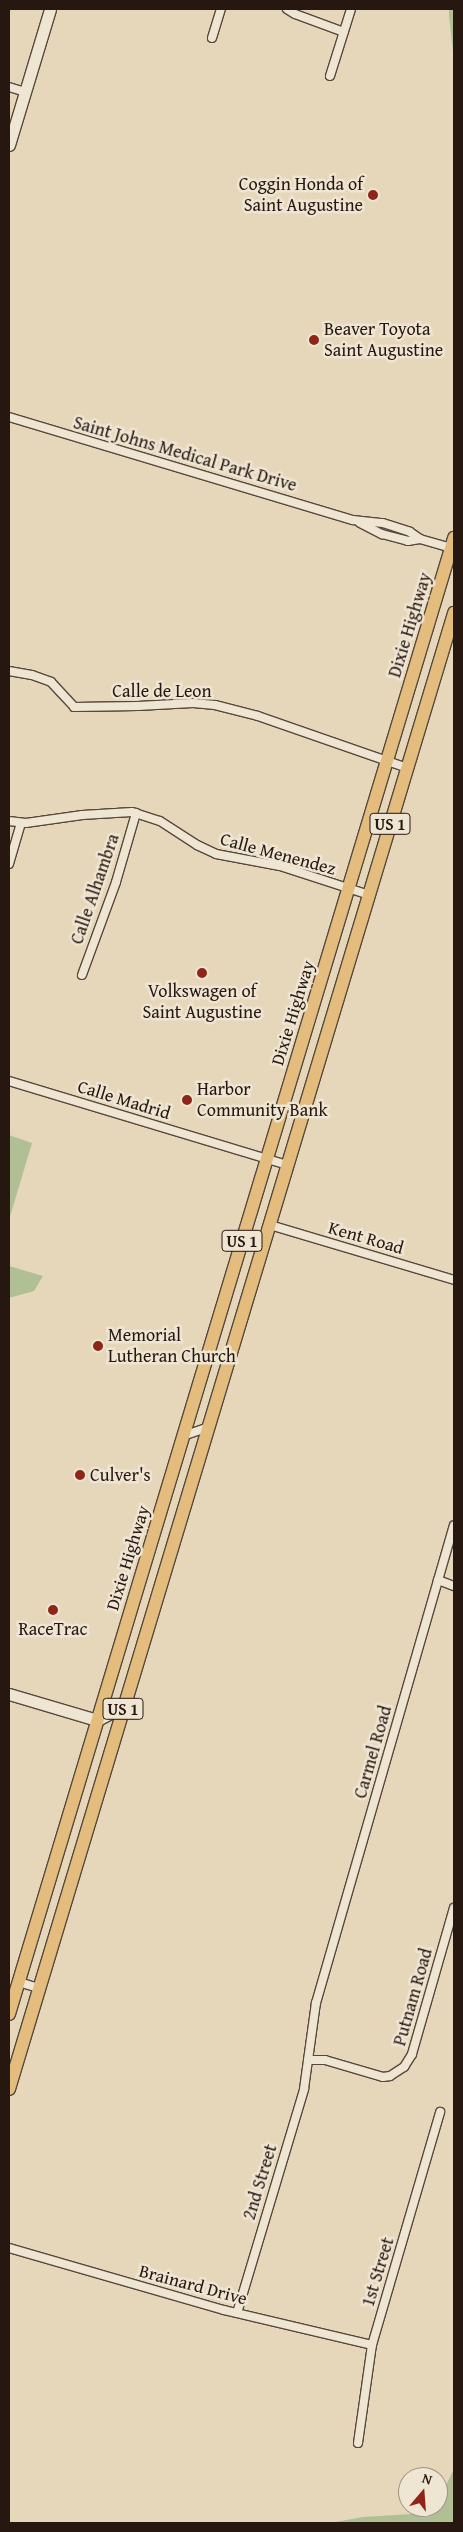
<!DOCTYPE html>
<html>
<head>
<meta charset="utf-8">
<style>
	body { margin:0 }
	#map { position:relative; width:463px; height:2532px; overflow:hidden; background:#e6d7bb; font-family:"Gentium Book Plus",serif }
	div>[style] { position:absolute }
	.green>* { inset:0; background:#b0bf94 }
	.roads { filter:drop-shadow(1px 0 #56483b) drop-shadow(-1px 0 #56483b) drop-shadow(0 1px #56483b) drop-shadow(0 -1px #56483b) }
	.minor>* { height:8px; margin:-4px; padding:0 4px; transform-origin:4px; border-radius:4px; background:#efe5d3 }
	.secondary>* { height:11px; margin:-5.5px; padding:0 5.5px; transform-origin:5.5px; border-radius:5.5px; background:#efe5d3 }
	.primary>* { height:12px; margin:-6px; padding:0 6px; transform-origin:6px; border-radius:6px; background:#e3bc7e }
	.dots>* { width:14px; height:14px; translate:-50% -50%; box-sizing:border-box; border:2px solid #efe5d3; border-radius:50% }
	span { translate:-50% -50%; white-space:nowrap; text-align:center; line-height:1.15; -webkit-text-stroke:5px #efe5d3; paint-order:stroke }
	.shield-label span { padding:1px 4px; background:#efe5d3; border:1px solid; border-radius:4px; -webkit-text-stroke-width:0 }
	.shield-label { font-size:16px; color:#261810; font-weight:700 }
	.poi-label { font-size:18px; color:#261810 }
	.right { translate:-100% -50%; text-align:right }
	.left { translate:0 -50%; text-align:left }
	.street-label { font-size:18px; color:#261810 }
	.frame { position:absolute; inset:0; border:10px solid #261810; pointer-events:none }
	.north { position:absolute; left:398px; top:2467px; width:50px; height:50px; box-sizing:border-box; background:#efe5d3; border:1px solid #9f9385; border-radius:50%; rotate:18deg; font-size:14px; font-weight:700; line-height:20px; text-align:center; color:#261810 }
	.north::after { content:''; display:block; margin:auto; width:18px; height:22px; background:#8f2418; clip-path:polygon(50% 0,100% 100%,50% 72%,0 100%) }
</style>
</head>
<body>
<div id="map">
	<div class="green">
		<i style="clip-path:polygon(449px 9px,454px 9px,454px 60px,449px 16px)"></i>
		<i style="clip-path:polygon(9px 1135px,32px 1143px,9px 1220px)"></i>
		<i style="clip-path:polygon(9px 1266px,43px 1276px,34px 1291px,9px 1298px)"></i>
		<i style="clip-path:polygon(454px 2469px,454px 2523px,330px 2523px,363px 2517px,411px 2514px,419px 2507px,438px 2507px,438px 2490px,447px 2483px)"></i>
	</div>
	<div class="roads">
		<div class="minor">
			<i style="left:287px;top:9px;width:9px;rotate:32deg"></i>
			<i style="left:295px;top:14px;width:52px;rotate:20.2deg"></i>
			<i style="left:212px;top:38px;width:30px;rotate:-73deg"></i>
			<i style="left:330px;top:76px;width:70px;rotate:-72.6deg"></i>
			<i style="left:9px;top:87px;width:17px;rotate:17deg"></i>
			<i style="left:9px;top:417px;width:359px;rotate:16.7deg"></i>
			<i style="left:353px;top:520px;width:30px;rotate:6deg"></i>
			<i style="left:383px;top:523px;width:28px;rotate:18deg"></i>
			<i style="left:410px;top:532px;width:12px;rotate:35deg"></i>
			<i style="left:420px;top:539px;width:35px;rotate:16deg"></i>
			<i style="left:360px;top:523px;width:25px;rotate:27deg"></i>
			<i style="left:382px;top:534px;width:27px;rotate:15deg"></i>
			<i style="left:408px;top:541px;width:12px;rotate:-9deg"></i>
			<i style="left:9px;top:671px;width:23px;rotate:10deg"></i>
			<i style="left:32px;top:675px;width:20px;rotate:20deg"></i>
			<i style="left:51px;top:682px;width:34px;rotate:47deg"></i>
			<i style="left:74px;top:707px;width:64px;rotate:-0.9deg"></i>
			<i style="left:138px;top:706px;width:55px;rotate:-3.1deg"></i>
			<i style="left:193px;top:703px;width:22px;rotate:5deg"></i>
			<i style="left:215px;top:705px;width:44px;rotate:14.3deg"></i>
			<i style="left:258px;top:716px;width:158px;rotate:19.2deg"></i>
			<i style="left:9px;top:821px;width:17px;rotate:7deg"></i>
			<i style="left:26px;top:823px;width:57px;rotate:-8.1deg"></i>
			<i style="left:82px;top:815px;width:50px;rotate:-3.4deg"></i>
			<i style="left:132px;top:812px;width:29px;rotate:18deg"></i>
			<i style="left:160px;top:821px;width:44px;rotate:33deg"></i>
			<i style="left:197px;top:845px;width:21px;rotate:25deg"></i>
			<i style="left:216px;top:854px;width:65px;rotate:10.6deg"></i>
			<i style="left:280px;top:866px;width:94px;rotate:18deg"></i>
			<i style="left:9px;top:864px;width:43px;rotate:-73.7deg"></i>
			<i style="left:82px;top:975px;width:99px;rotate:-69.9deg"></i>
			<i style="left:116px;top:882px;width:72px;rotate:-73.8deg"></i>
			<i style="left:9px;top:1081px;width:291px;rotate:16.8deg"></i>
			<i style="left:270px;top:1225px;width:192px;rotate:16.6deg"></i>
			<i style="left:183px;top:1436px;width:28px;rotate:-19deg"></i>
			<i style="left:438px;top:1580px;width:17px;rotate:21deg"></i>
			<i style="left:19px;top:1982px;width:21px;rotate:17deg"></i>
			<i style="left:308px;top:2060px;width:17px"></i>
			<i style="left:325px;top:2060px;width:60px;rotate:16.3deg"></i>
			<i style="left:383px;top:2077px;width:7px;rotate:-8deg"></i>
			<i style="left:390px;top:2076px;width:17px;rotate:-33deg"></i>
			<i style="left:404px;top:2067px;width:15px;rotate:-58deg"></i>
			<i style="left:412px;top:2054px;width:152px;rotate:-74deg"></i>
			<i style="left:9px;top:2248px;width:224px;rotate:16.1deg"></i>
			<i style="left:224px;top:2310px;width:152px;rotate:13.3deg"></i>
			<i style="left:237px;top:2313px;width:234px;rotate:-73.3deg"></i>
			<i style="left:304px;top:2089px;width:87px;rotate:-82.1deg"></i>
			<i style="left:316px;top:2003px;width:497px;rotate:-73.9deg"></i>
			<i style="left:358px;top:2443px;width:99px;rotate:-81.9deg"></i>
			<i style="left:372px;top:2345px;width:243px;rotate:-73.7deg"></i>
		</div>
		<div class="secondary">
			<i style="left:9px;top:145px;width:142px;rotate:-73.2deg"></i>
			<i style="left:9px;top:1694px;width:92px;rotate:16.5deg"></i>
			<i style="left:97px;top:1720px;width:30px;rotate:-27deg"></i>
		</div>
		<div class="primary">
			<i style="left:9px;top:2014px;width:1542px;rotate:-73.22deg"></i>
			<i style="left:9px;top:2089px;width:1542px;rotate:-73.22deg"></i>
		</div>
	</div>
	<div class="dots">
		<i style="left:373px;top:195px;background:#8f2418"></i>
		<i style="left:314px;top:340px;background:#8f2418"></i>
		<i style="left:202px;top:973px;background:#8f2418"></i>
		<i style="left:187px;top:1100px;background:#8f2418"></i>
		<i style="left:98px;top:1346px;background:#8f2418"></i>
		<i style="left:80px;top:1475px;background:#8f2418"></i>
		<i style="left:53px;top:1610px;background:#8f2418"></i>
	</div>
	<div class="shield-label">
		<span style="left:390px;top:824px">US 1</span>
		<span style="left:242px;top:1241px">US 1</span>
		<span style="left:123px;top:1709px">US 1</span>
	</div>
	<div class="poi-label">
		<span class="right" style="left:363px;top:195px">Coggin Honda of<br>Saint Augustine</span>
		<span class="left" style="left:324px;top:340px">Beaver Toyota<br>Saint Augustine</span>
		<span style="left:202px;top:1002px">Volkswagen of<br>Saint Augustine</span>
		<span class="left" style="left:197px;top:1100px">Harbor<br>Community Bank</span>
		<span class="left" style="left:108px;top:1346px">Memorial<br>Lutheran Church</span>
		<span class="left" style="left:90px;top:1475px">Culver's</span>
		<span style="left:53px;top:1629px">RaceTrac</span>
	</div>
	<div class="street-label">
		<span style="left:185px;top:454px;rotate:16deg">Saint Johns Medical Park Drive</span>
		<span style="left:410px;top:625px;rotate:-73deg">Dixie Highway</span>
		<span style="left:162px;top:691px">Calle de Leon</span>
		<span style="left:278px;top:854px;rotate:15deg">Calle Menendez</span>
		<span style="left:95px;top:889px;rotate:-71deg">Calle Alhambra</span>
		<span style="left:293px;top:1013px;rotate:-73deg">Dixie Highway</span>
		<span style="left:124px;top:1100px;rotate:17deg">Calle Madrid</span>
		<span style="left:366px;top:1238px;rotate:16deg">Kent Road</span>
		<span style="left:128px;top:1558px;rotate:-73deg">Dixie Highway</span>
		<span style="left:373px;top:1752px;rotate:-74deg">Carmel Road</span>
		<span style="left:413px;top:1997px;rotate:-74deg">Putnam Road</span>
		<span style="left:260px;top:2182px;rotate:-73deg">2nd Street</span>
		<span style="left:378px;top:2272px;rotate:-73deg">1st Street</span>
		<span style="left:193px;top:2285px;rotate:15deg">Brainard Drive</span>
	</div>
	<div class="frame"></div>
	<div class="north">N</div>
</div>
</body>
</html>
